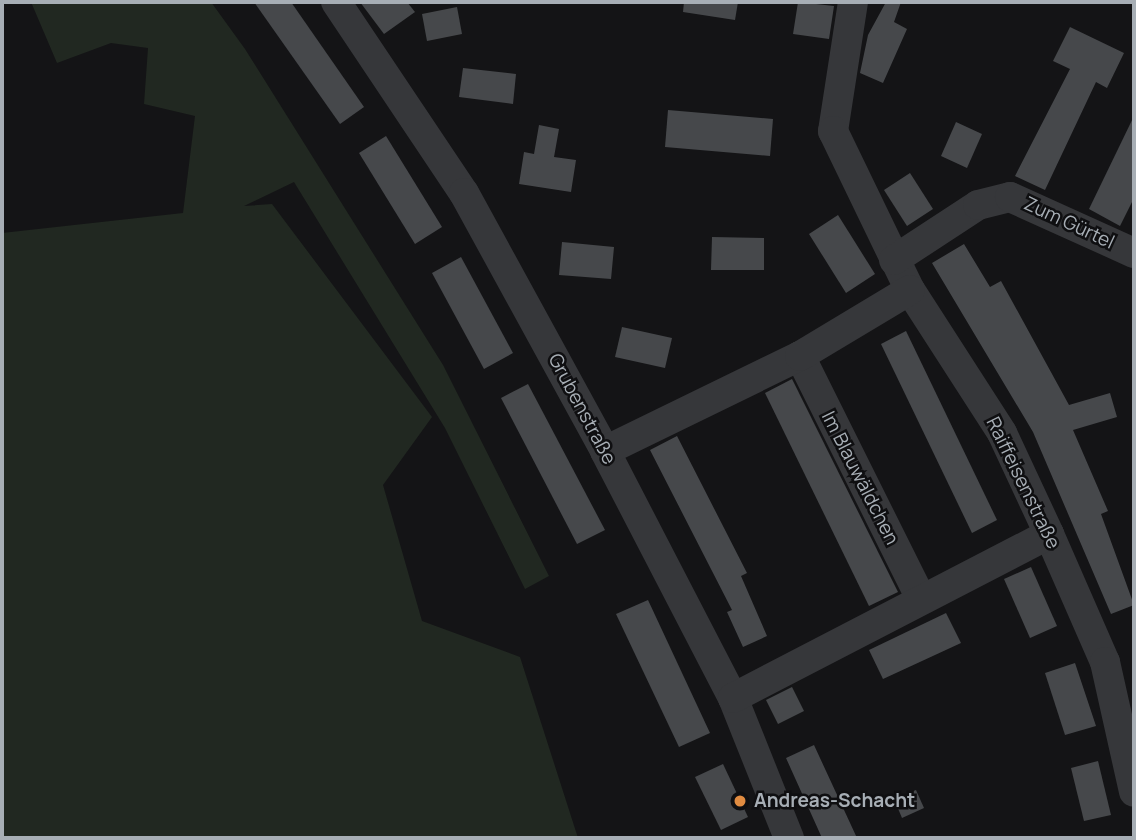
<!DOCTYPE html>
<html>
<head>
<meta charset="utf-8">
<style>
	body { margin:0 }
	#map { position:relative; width:1136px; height:840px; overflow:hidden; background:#141416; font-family:Manrope,sans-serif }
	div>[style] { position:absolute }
	.green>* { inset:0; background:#212821 }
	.building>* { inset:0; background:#46484b }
	.minor>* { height:30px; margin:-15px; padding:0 15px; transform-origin:15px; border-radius:15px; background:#36373a }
	.dots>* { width:19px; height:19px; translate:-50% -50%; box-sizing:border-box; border:4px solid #0f0f11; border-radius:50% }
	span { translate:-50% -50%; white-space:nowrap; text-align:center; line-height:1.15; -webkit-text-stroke:5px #0f0f11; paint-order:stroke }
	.street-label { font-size:19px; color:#a7aeb5 }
	.poi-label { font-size:19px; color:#a7aeb5; font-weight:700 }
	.left { translate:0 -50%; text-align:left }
	.frame { position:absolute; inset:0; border:4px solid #a7aeb5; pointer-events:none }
</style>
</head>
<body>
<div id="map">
	<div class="green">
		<i style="clip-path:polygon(31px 2px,211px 2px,245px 49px,443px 365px,549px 576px,525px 589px,445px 428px,294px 182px,244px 206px,272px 204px,432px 417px,383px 485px,422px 621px,520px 657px,578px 838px,2px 838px,2px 233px,183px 213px,195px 116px,144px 104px,148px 48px,111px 43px,57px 63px)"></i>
	</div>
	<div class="building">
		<i style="clip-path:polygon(254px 2px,291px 2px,364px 107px,340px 124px)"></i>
		<i style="clip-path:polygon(360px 2px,407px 2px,415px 12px,384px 34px)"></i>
		<i style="clip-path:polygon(684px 2px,738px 2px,735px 20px,683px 12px)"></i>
		<i style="clip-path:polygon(798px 2px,834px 6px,829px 39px,793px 34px)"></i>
		<i style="clip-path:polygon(886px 2px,901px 2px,894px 22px,907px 29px,883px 83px,860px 73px,868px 35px)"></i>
		<i style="clip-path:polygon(457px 7px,462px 34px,427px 41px,422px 14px)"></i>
		<i style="clip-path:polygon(1070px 27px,1124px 53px,1107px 88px,1096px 82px,1045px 190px,1015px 176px,1070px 69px,1053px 61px)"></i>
		<i style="clip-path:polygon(463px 68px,516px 74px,513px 104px,459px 97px)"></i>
		<i style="clip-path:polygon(668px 110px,773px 119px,770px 156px,665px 147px)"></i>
		<i style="clip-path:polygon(1134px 116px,1134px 198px,1120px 226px,1089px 209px)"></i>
		<i style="clip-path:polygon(956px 122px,982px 134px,967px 168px,941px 156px)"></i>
		<i style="clip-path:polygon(539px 125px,559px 129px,554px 157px,576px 160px,571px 192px,519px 184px,524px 152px,534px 154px)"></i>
		<i style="clip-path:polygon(386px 136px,442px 227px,415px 244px,359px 153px)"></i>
		<i style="clip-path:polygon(910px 173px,933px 209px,907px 226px,884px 190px)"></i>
		<i style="clip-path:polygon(838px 215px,875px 274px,846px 293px,809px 234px)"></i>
		<i style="clip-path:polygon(712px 237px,764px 238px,764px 270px,711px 270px)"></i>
		<i style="clip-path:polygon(562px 242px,614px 247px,611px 279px,559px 275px)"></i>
		<i style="clip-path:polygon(964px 244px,990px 287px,1001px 281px,1069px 405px,1110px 393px,1117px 417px,1073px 430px,1108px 511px,1101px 514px,1134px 605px,1111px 614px,1033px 432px,932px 263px)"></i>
		<i style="clip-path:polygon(461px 257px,513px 353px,484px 369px,432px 273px)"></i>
		<i style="clip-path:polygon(622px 327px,672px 338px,665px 368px,615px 357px)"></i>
		<i style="clip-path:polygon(906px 331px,997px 520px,972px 533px,881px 344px)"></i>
		<i style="clip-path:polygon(792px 379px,898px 592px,869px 606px,765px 393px)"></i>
		<i style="clip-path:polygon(528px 384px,605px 530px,577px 544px,501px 398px)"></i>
		<i style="clip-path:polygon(677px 436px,747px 573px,741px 576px,767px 636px,743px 647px,727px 612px,732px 610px,650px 450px)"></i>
		<i style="clip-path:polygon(1031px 567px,1057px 626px,1030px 638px,1004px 579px)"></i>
		<i style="clip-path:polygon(648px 600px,710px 733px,679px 747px,616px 614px)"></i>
		<i style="clip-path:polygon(946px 613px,961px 643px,883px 679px,869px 650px)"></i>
		<i style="clip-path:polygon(1075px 663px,1096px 726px,1065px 735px,1045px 673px)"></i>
		<i style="clip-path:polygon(792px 687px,804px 711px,778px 724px,766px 700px)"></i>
		<i style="clip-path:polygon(814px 745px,826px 771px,857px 838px,822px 838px,786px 758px)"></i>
		<i style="clip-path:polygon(1098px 761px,1111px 815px,1084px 821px,1071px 768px)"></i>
		<i style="clip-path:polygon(723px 764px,748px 817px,721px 830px,695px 777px)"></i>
		<i style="clip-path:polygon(916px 790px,924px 808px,902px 818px,894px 799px)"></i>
	</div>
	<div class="minor">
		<i style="left:336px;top:2px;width:230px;rotate:56.2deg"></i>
		<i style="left:464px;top:193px;width:294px;rotate:61.3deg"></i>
		<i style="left:605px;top:451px;width:278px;rotate:62.6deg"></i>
		<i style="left:733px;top:698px;width:151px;rotate:68.2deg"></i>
		<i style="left:853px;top:2px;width:131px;rotate:98.8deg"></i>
		<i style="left:833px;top:131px;width:177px;rotate:64.2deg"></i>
		<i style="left:910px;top:290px;width:170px;rotate:57.2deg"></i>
		<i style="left:1002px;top:433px;width:111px;rotate:65deg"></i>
		<i style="left:1049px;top:534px;width:140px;rotate:66.4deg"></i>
		<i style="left:1105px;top:662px;width:133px;rotate:77.4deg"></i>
		<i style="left:894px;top:260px;width:100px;rotate:-33.2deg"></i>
		<i style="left:978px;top:205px;width:33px;rotate:-14deg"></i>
		<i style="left:1010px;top:197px;width:136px;rotate:24.3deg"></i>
		<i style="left:800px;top:356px;width:271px;rotate:63.5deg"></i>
		<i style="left:605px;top:451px;width:217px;rotate:-26deg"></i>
		<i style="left:800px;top:356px;width:128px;rotate:-31deg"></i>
		<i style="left:733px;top:698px;width:356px;rotate:-27.4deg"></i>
	</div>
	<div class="dots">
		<i style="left:740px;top:801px;background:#e18c41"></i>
	</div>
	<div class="street-label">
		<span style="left:1069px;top:223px;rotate:25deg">Zum Gürtel</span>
		<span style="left:582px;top:409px;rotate:62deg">Grubenstraße</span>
		<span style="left:860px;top:478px;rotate:63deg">Im Blauwäldchen</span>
		<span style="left:1023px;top:483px;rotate:64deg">Raiffeisenstraße</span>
	</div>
	<div class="poi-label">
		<span class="left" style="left:754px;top:801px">Andreas-Schacht</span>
	</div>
	<div class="frame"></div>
</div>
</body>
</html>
